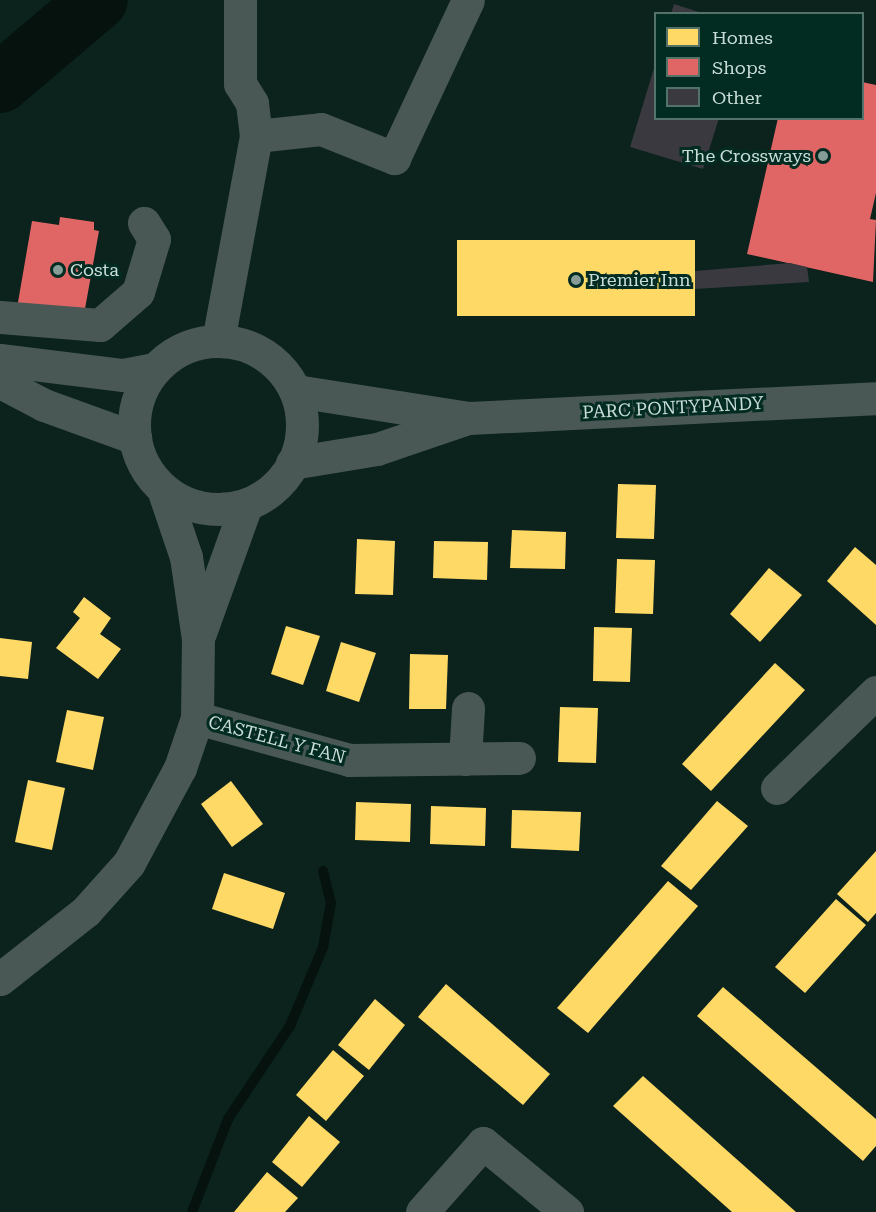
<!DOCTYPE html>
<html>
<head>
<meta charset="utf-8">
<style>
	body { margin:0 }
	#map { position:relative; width:876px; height:1212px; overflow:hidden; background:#0b221d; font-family:"Roboto Serif",serif }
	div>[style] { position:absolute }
	.homes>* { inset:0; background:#ffd966 }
	.shops>* { inset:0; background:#e06666 }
	.stream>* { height:10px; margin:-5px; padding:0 5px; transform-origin:5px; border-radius:5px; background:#05120e }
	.river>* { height:60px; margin:-30px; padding:0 30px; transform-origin:30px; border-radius:30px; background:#05120e }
	.building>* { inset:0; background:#39393f }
	.minor>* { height:33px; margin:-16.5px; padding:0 16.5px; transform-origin:16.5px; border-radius:16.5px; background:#495854 }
	.minor>.ring { margin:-16.5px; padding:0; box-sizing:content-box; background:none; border:33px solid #495854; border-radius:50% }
	.dots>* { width:16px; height:16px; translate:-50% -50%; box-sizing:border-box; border:3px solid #022b22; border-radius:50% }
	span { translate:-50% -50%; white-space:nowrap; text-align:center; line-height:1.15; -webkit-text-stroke:6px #022b22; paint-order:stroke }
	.poi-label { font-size:18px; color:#c9ddd7 }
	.right { translate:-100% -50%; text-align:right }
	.left { translate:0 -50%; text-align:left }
	.street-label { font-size:18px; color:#c9ddd7 }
	.legend { position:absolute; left:654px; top:12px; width:210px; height:108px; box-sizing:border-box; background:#022b22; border:2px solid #52726a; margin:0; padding:8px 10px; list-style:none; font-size:18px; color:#c9ddd7 }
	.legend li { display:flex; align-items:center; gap:12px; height:30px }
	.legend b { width:30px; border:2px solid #52726a }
</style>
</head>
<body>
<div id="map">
	<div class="homes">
		<i style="clip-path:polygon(457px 240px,695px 240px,695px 316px,457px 316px)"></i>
		<i style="clip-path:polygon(618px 484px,656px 485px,654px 539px,616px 538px)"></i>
		<i style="clip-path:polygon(512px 530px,566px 532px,565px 569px,510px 568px)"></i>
		<i style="clip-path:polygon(357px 539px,395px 541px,393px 595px,355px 594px)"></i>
		<i style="clip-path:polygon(434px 541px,488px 542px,487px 580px,433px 578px)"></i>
		<i style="clip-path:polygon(855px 547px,876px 565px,876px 625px,827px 581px)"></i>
		<i style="clip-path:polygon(617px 559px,655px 560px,653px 614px,615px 613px)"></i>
		<i style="clip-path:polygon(769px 568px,802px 595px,760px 642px,730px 614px)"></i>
		<i style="clip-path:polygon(84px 597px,111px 618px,100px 634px,121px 649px,98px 679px,56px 648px,80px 618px,73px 612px)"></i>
		<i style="clip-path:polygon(286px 626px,320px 636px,303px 685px,271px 674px)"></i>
		<i style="clip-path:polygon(594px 627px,632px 628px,630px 682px,593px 681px)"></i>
		<i style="clip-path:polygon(0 638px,32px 642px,28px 679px,0 676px)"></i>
		<i style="clip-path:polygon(341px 642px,376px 653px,359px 702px,326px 691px)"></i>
		<i style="clip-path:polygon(410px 654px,448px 655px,446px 709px,409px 709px)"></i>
		<i style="clip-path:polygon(775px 663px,805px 690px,711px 791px,682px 764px)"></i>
		<i style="clip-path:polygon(560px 707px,598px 708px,596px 763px,558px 762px)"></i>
		<i style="clip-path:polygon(67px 710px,104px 717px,93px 770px,56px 762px)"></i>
		<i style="clip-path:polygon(28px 780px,65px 788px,52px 850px,15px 842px)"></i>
		<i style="clip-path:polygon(231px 781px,263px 824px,232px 847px,201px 804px)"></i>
		<i style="clip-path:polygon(717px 801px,748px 826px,691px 890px,661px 866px)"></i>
		<i style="clip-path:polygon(356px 802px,411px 804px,410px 842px,355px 840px)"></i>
		<i style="clip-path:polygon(431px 806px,486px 808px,485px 846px,430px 844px)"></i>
		<i style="clip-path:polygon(512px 810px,581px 812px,579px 851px,511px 848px)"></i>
		<i style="clip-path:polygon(876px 851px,876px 913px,868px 922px,837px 894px)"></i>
		<i style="clip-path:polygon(224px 873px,285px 893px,273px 929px,212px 909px)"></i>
		<i style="clip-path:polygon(668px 881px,698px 906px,588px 1033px,557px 1008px)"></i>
		<i style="clip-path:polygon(836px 899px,866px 925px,805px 993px,775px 967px)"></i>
		<i style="clip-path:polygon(446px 984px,550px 1074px,523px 1105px,418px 1017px)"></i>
		<i style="clip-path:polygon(723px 987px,876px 1119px,876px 1146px,863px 1161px,697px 1016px)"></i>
		<i style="clip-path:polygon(375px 999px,405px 1025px,369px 1070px,338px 1045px)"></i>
		<i style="clip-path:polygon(333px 1050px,364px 1076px,326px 1121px,296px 1095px)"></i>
		<i style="clip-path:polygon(643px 1076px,796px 1212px,732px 1212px,613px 1106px)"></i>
		<i style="clip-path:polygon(309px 1116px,340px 1142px,302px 1187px,272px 1162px)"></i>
		<i style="clip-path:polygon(267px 1172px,298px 1198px,285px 1212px,234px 1212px)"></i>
	</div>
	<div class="shops">
		<i style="clip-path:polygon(862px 82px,876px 85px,876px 193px,870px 219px,876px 220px,873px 282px,747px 254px,778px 118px,862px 118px)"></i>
		<i style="clip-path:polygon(60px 217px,94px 222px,94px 230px,99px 231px,83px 320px,17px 308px,32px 221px,59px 225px)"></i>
	</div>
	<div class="stream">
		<i style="left:192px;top:1212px;width:100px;rotate:-68.8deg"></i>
		<i style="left:228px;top:1119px;width:112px;rotate:-56.3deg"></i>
		<i style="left:290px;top:1026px;width:86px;rotate:-67.3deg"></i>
		<i style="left:323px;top:947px;width:45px;rotate:-79.7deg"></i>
		<i style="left:331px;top:903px;width:33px;rotate:-104deg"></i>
	</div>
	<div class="river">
		<i style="left:0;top:83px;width:128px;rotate:-40.3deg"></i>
	</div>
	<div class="building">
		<i style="clip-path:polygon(674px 4px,702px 13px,702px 14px,671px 14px)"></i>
		<i style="clip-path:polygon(655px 65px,656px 118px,719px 118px,703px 169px,630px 147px)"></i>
		<i style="clip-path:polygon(790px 263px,807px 267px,809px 282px,695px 289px,695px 271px)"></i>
	</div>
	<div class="minor">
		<i style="left:256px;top:136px;width:65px;rotate:-6.1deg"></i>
		<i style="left:321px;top:129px;width:79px;rotate:21.7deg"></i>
		<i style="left:394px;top:158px;width:174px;rotate:-64.9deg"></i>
		<i style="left:0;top:317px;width:100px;rotate:4.6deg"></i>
		<i style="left:100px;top:325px;width:50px;rotate:-41deg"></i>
		<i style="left:138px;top:292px;width:55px;rotate:-73.2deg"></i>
		<i style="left:154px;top:239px;width:19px;rotate:-122deg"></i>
		<i style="left:218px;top:341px;width:208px;rotate:-79.5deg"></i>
		<i style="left:256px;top:136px;width:33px;rotate:-97deg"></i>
		<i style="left:252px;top:103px;width:22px;rotate:-122deg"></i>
		<i style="left:240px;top:84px;width:84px;rotate:-90deg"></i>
		<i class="ring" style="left:134px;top:341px;width:135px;height:135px"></i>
		<i style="left:0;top:360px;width:124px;rotate:7deg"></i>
		<i style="left:123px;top:375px;width:33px;rotate:-11deg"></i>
		<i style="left:0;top:382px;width:50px;rotate:27.6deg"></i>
		<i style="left:44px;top:405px;width:97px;rotate:19.9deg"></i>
		<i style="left:296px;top:391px;width:175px;rotate:8.9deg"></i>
		<i style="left:469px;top:418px;width:407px;rotate:-2.8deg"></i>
		<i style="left:292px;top:463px;width:86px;rotate:-9.4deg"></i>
		<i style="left:377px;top:449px;width:90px;rotate:-18.8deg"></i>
		<i style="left:200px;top:633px;width:136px;rotate:-70.2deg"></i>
		<i style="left:197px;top:718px;width:158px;rotate:15.4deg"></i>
		<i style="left:349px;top:760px;width:170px;rotate:-0.7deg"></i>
		<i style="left:465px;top:759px;width:51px;rotate:-86.6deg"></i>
		<i style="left:777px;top:788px;width:138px;rotate:-44.1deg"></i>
		<i style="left:0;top:979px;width:110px;rotate:-38.3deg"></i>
		<i style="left:86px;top:911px;width:64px;rotate:-48.1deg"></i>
		<i style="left:129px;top:863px;width:108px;rotate:-61.8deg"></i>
		<i style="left:180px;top:768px;width:53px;rotate:-71.2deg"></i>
		<i style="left:197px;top:718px;width:79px;rotate:-89.3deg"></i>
		<i style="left:198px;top:639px;width:83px;rotate:-98.3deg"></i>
		<i style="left:186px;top:557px;width:72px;rotate:-108.7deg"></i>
		<i style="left:422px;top:1212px;width:92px;rotate:-48.5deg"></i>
		<i style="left:483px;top:1143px;width:109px;rotate:39.4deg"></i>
	</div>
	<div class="dots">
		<i style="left:823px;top:156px;background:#869c96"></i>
		<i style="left:58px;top:270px;background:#869c96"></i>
		<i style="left:576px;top:280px;background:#869c96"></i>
	</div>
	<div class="poi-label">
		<span class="right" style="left:811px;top:156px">The Crossways</span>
		<span class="left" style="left:70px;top:270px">Costa</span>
		<span class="left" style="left:588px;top:280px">Premier Inn</span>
	</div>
	<div class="street-label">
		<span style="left:673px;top:408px;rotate:-3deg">PARC PONTYPANDY</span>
		<span style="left:277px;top:740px;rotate:15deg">CASTELL Y FAN</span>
	</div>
	<ul class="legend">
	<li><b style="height:16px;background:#ffd966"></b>Homes</li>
	<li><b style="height:16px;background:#e06666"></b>Shops</li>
	<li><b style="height:16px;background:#39393f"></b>Other</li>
	</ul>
</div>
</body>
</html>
